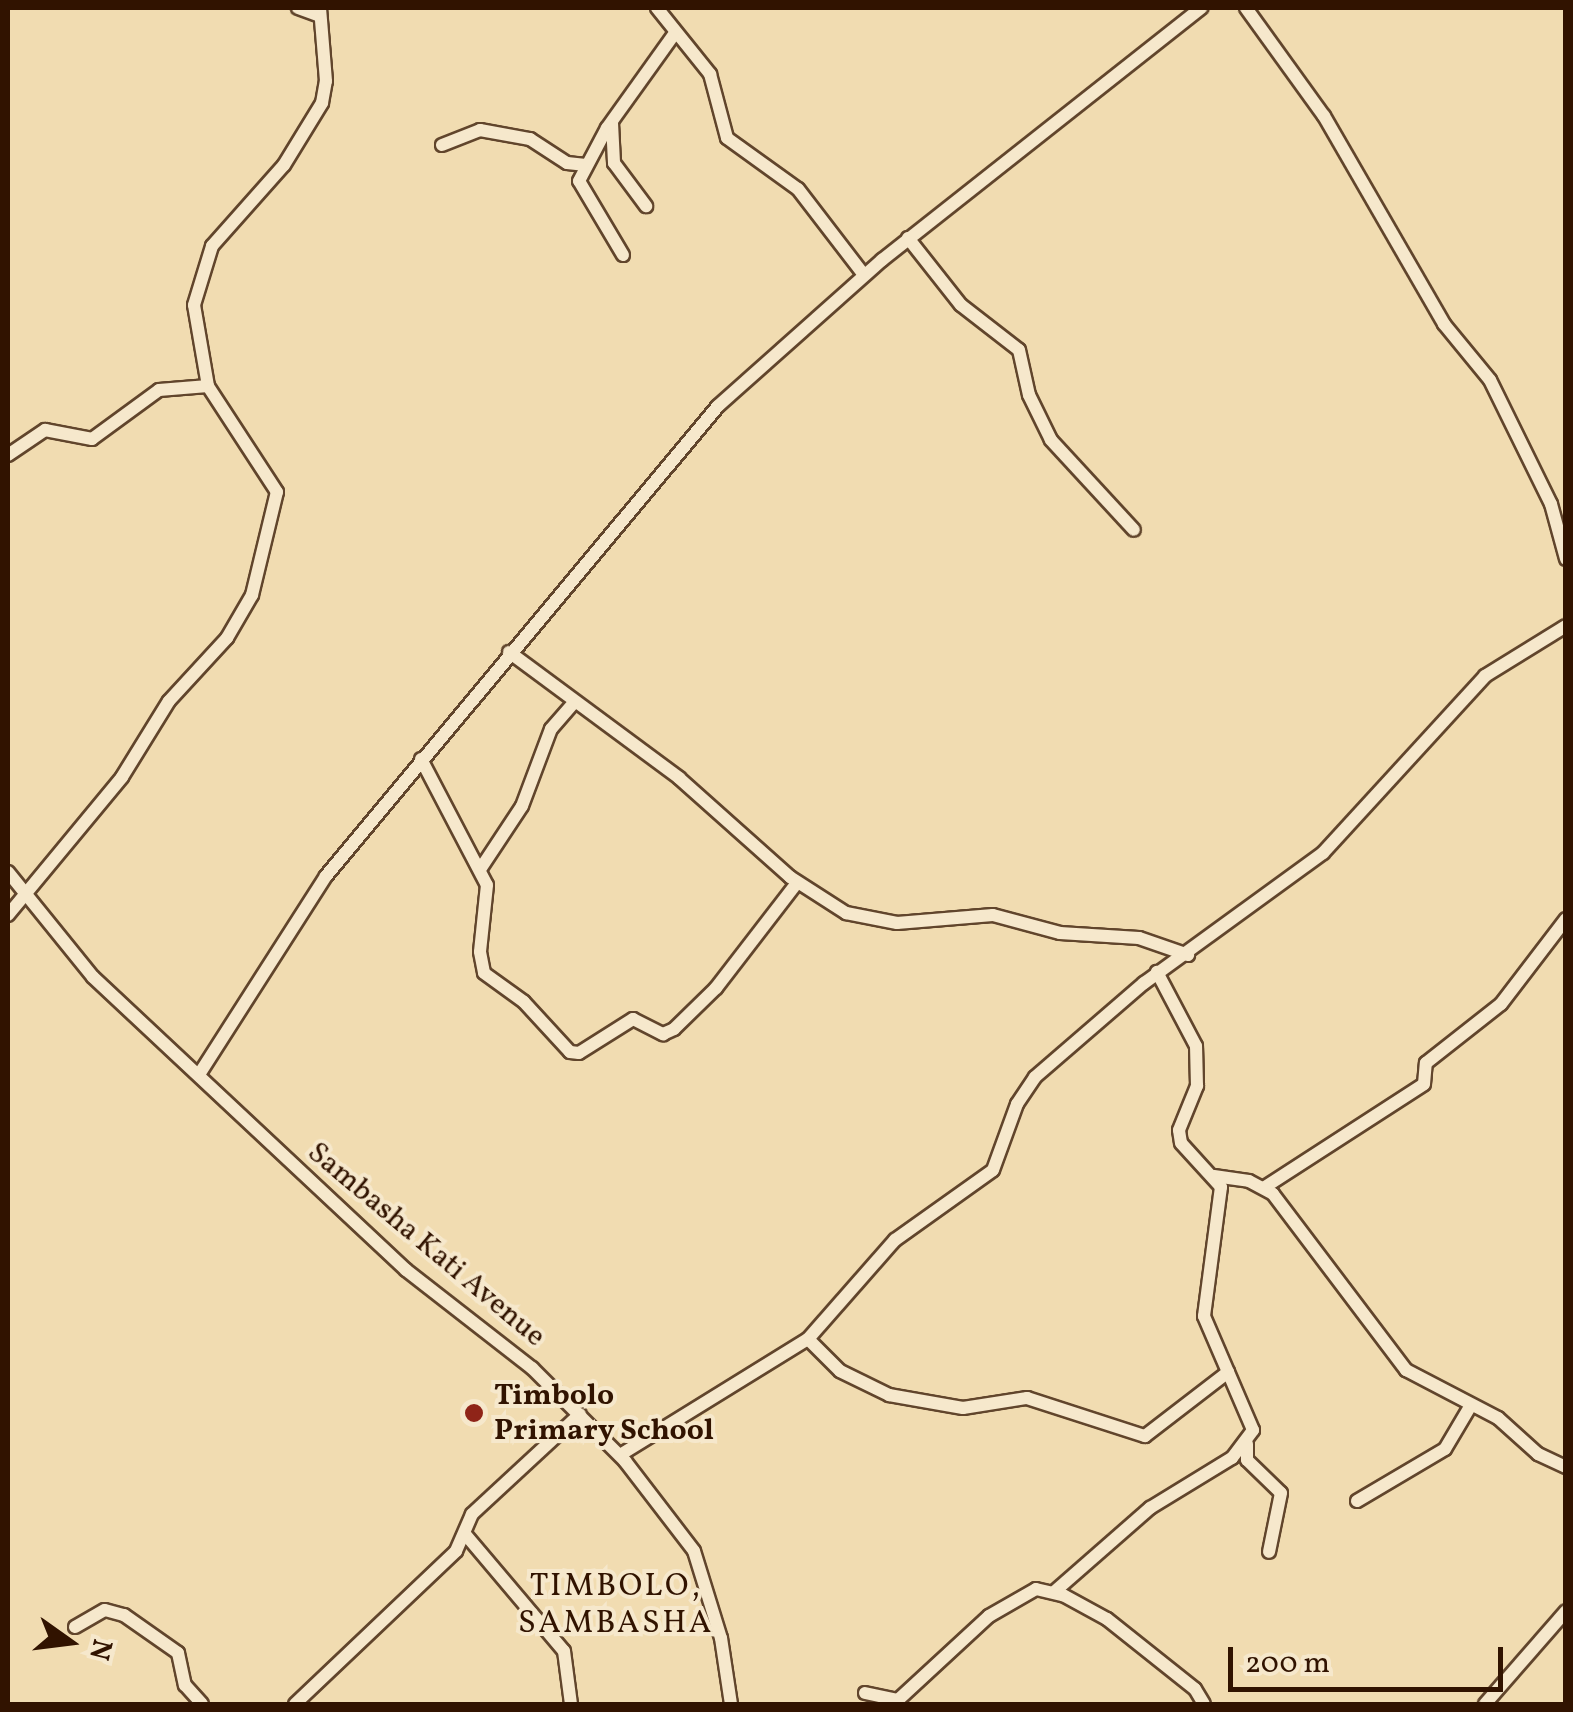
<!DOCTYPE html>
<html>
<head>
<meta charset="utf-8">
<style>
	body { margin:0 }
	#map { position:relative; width:1573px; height:1712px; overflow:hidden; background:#f1dcb1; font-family:Vollkorn,serif }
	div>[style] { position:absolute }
	.roads { filter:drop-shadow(2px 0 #61452c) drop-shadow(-2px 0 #61452c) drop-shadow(0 2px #61452c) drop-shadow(0 -2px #61452c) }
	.minor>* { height:12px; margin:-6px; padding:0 6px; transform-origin:6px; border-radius:6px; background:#f6e8cc }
	.dots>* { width:28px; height:28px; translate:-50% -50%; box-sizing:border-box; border:5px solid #f6e8cc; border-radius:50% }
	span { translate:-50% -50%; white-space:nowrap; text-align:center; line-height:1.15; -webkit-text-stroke:8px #f6e8cc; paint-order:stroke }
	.street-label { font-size:30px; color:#311300 }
	.poi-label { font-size:30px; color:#311300; font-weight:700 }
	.left { translate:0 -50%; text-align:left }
	.neighbourhood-label { font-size:32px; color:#311300; letter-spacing:2.5px }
	.frame { position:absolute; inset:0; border:10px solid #311300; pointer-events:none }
	.north { position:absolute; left:20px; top:1592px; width:100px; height:100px; -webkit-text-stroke:8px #f6e8cc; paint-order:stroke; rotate:104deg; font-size:28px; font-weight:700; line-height:40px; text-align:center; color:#311300 }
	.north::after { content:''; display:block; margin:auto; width:35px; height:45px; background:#311300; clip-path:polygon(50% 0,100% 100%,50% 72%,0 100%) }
	.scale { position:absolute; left:1228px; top:1647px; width:275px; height:45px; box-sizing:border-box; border:5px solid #311300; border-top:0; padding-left:12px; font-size:30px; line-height:35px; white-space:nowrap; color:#311300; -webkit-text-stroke:8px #f6e8cc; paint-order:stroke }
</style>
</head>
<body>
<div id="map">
	<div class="roads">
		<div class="minor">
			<i style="left:298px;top:8px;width:23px;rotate:20deg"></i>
			<i style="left:657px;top:8px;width:85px;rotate:51.2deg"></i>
			<i style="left:710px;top:74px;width:66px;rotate:75.1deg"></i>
			<i style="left:727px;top:138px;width:87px;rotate:35.7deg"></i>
			<i style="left:798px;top:189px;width:108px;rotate:52.5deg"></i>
			<i style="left:1246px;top:8px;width:133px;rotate:54.2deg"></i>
			<i style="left:1324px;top:116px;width:240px;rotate:60deg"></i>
			<i style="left:1444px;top:324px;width:72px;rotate:50.6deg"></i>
			<i style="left:1490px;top:380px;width:138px;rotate:63.8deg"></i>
			<i style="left:1551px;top:504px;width:57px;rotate:74.7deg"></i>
			<i style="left:612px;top:123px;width:40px;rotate:87.1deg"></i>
			<i style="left:614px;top:163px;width:54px;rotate:53.3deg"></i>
			<i style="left:442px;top:145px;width:41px;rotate:-21.5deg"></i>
			<i style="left:480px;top:130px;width:51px;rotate:10.2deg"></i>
			<i style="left:530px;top:139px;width:44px;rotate:33deg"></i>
			<i style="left:567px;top:163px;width:19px;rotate:6deg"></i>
			<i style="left:908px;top:238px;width:85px;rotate:51.7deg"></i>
			<i style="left:961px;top:305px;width:73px;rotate:37.8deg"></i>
			<i style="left:1019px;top:350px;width:46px;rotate:77.5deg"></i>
			<i style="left:1029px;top:395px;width:50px;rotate:63.9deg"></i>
			<i style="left:1051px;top:440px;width:122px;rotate:47.3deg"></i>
			<i style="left:623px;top:255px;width:86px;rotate:-120.7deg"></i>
			<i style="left:579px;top:181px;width:60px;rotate:-62.2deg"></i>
			<i style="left:607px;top:128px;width:117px;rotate:-54.4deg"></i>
			<i style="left:8px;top:455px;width:45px;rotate:-34deg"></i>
			<i style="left:45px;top:430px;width:48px;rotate:10.8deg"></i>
			<i style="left:92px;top:439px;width:83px;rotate:-36.2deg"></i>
			<i style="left:159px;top:390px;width:49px;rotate:-4.7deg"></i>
			<i style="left:509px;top:652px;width:212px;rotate:36.5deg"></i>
			<i style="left:679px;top:778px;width:149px;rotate:41.7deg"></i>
			<i style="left:790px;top:877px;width:67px;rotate:32.7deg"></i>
			<i style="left:846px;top:913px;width:52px;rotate:11.1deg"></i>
			<i style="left:897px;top:923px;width:96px;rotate:-4.8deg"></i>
			<i style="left:993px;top:915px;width:69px;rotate:15deg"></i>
			<i style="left:1060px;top:933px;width:79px;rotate:3.6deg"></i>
			<i style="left:1139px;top:938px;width:52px;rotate:19.1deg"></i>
			<i style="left:421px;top:759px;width:142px;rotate:62.4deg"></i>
			<i style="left:487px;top:885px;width:67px;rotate:96deg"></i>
			<i style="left:480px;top:952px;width:21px;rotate:79deg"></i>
			<i style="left:484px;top:973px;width:49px;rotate:35.9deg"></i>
			<i style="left:524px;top:1002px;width:68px;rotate:47.4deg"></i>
			<i style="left:570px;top:1052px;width:9px;rotate:6deg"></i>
			<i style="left:579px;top:1053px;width:64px;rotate:-32.2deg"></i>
			<i style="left:633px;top:1019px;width:34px;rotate:27deg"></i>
			<i style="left:663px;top:1034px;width:12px;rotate:-24deg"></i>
			<i style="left:674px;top:1029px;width:59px;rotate:-44.3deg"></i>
			<i style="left:716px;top:988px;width:133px;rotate:-52.4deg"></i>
			<i style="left:481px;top:868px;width:74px;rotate:-56.5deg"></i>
			<i style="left:522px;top:806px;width:82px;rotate:-69.4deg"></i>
			<i style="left:551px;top:729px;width:35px;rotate:-49deg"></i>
			<i style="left:8px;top:872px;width:135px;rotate:51deg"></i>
			<i style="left:93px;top:977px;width:429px;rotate:43.1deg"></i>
			<i style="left:406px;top:1270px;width:160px;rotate:37.9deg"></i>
			<i style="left:532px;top:1368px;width:132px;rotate:45deg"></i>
			<i style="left:625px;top:1461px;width:113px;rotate:52.5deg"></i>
			<i style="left:694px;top:1551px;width:91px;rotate:72.8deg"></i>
			<i style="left:721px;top:1638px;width:67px;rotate:81.4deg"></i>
			<i style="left:8px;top:915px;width:179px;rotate:-50.4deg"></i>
			<i style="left:122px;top:777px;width:89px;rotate:-58.3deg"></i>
			<i style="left:169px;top:701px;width:86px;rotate:-47.4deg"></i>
			<i style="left:227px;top:638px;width:50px;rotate:-59.8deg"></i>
			<i style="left:252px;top:595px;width:106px;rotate:-76.4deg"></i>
			<i style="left:277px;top:492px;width:126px;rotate:-123.1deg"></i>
			<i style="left:208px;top:386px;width:82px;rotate:-99.8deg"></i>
			<i style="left:194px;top:305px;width:62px;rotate:-73deg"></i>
			<i style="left:212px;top:246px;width:108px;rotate:-48.4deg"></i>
			<i style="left:284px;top:165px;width:73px;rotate:-58.5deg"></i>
			<i style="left:322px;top:103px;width:22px;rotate:-80deg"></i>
			<i style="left:326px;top:81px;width:73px;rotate:-94.7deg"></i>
			<i style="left:200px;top:1073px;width:234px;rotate:-57.4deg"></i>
			<i style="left:326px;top:876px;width:612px;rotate:-50.17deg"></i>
			<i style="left:718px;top:406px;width:220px;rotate:-41.7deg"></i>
			<i style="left:882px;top:260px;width:407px;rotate:-38.3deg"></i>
			<i style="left:1214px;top:1176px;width:35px;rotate:8deg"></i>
			<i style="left:1249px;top:1181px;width:27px;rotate:28deg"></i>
			<i style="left:1273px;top:1194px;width:221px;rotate:52.9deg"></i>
			<i style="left:1406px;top:1370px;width:104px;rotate:27.6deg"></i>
			<i style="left:1498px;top:1418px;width:54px;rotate:42deg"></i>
			<i style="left:1538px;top:1454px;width:31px;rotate:25deg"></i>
			<i style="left:1265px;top:1187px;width:189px;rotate:-32.9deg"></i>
			<i style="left:1424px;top:1084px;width:21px;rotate:-85deg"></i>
			<i style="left:1426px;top:1063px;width:95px;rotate:-38.2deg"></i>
			<i style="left:1501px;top:1004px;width:107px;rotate:-52.6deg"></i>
			<i style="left:808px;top:1339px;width:45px;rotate:45deg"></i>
			<i style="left:840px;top:1371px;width:55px;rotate:26.1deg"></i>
			<i style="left:889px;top:1395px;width:75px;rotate:10deg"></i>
			<i style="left:963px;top:1408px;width:65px;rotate:-8.9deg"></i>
			<i style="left:1027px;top:1398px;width:124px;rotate:17.9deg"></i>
			<i style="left:1145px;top:1436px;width:105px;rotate:-37.6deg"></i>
			<i style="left:1247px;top:1444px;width:16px;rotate:90deg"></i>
			<i style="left:1247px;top:1460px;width:47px;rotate:44.1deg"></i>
			<i style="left:1281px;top:1493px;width:60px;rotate:101.5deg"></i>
			<i style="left:620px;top:1455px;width:221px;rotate:-31.7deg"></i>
			<i style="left:808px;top:1339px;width:132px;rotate:-48.7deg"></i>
			<i style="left:895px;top:1240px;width:120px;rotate:-35.5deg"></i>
			<i style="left:993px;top:1170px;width:70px;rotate:-70deg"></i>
			<i style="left:1017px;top:1104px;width:32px;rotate:-56deg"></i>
			<i style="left:1035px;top:1077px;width:144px;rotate:-40.8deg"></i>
			<i style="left:1144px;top:983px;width:221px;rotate:-36deg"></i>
			<i style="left:1323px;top:853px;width:240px;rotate:-47.5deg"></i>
			<i style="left:1485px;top:676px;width:95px;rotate:-31.7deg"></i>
			<i style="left:1357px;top:1501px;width:102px;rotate:-30.6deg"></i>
			<i style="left:1445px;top:1449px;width:51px;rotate:-59.4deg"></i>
			<i style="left:465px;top:1534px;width:153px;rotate:49.8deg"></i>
			<i style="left:564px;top:1651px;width:53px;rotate:82.5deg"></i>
			<i style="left:1054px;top:1592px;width:128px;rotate:-41.2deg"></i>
			<i style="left:1150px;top:1508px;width:96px;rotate:-31.4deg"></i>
			<i style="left:1232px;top:1458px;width:35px;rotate:-53deg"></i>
			<i style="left:1253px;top:1430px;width:124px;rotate:-113.3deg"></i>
			<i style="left:1204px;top:1316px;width:130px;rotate:-82.5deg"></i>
			<i style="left:1221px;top:1187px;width:59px;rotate:-132.3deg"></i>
			<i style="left:1181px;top:1143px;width:13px;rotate:-99deg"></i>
			<i style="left:1179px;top:1130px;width:48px;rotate:-67.8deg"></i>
			<i style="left:1197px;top:1086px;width:40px;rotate:-91.4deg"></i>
			<i style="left:1196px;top:1046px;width:84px;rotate:-117.8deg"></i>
			<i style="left:75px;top:1627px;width:34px;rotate:-30deg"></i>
			<i style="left:105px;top:1610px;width:20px;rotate:15deg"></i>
			<i style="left:124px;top:1615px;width:66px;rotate:35.1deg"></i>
			<i style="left:178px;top:1653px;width:33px;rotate:78deg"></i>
			<i style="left:185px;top:1685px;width:25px;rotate:48deg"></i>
			<i style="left:865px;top:1693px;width:34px;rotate:12deg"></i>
			<i style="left:898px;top:1700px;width:124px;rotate:-42.7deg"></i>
			<i style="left:989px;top:1616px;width:54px;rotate:-29.9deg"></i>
			<i style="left:1036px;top:1589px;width:28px;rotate:13deg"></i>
			<i style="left:1063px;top:1595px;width:50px;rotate:28.6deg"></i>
			<i style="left:1107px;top:1619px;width:112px;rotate:38.5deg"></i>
			<i style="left:1195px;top:1689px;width:17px;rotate:59deg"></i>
			<i style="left:295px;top:1704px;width:222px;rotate:-43.5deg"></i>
			<i style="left:456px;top:1551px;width:40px;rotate:-66.6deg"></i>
			<i style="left:472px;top:1514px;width:147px;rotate:-42.8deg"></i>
			<i style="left:1485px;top:1704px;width:123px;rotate:-48.9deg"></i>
		</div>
	</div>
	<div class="dots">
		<i style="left:474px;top:1413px;background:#8f2418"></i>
	</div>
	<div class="street-label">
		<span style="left:426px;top:1245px;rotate:40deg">Sambasha Kati Avenue</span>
	</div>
	<div class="poi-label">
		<span class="left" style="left:494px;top:1413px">Timbolo<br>Primary School</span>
	</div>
	<div class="neighbourhood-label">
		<span style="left:616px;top:1606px">TIMBOLO,<br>SAMBASHA</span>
	</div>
	<div class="frame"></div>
	<div class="north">N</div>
	<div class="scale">200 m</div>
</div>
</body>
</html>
